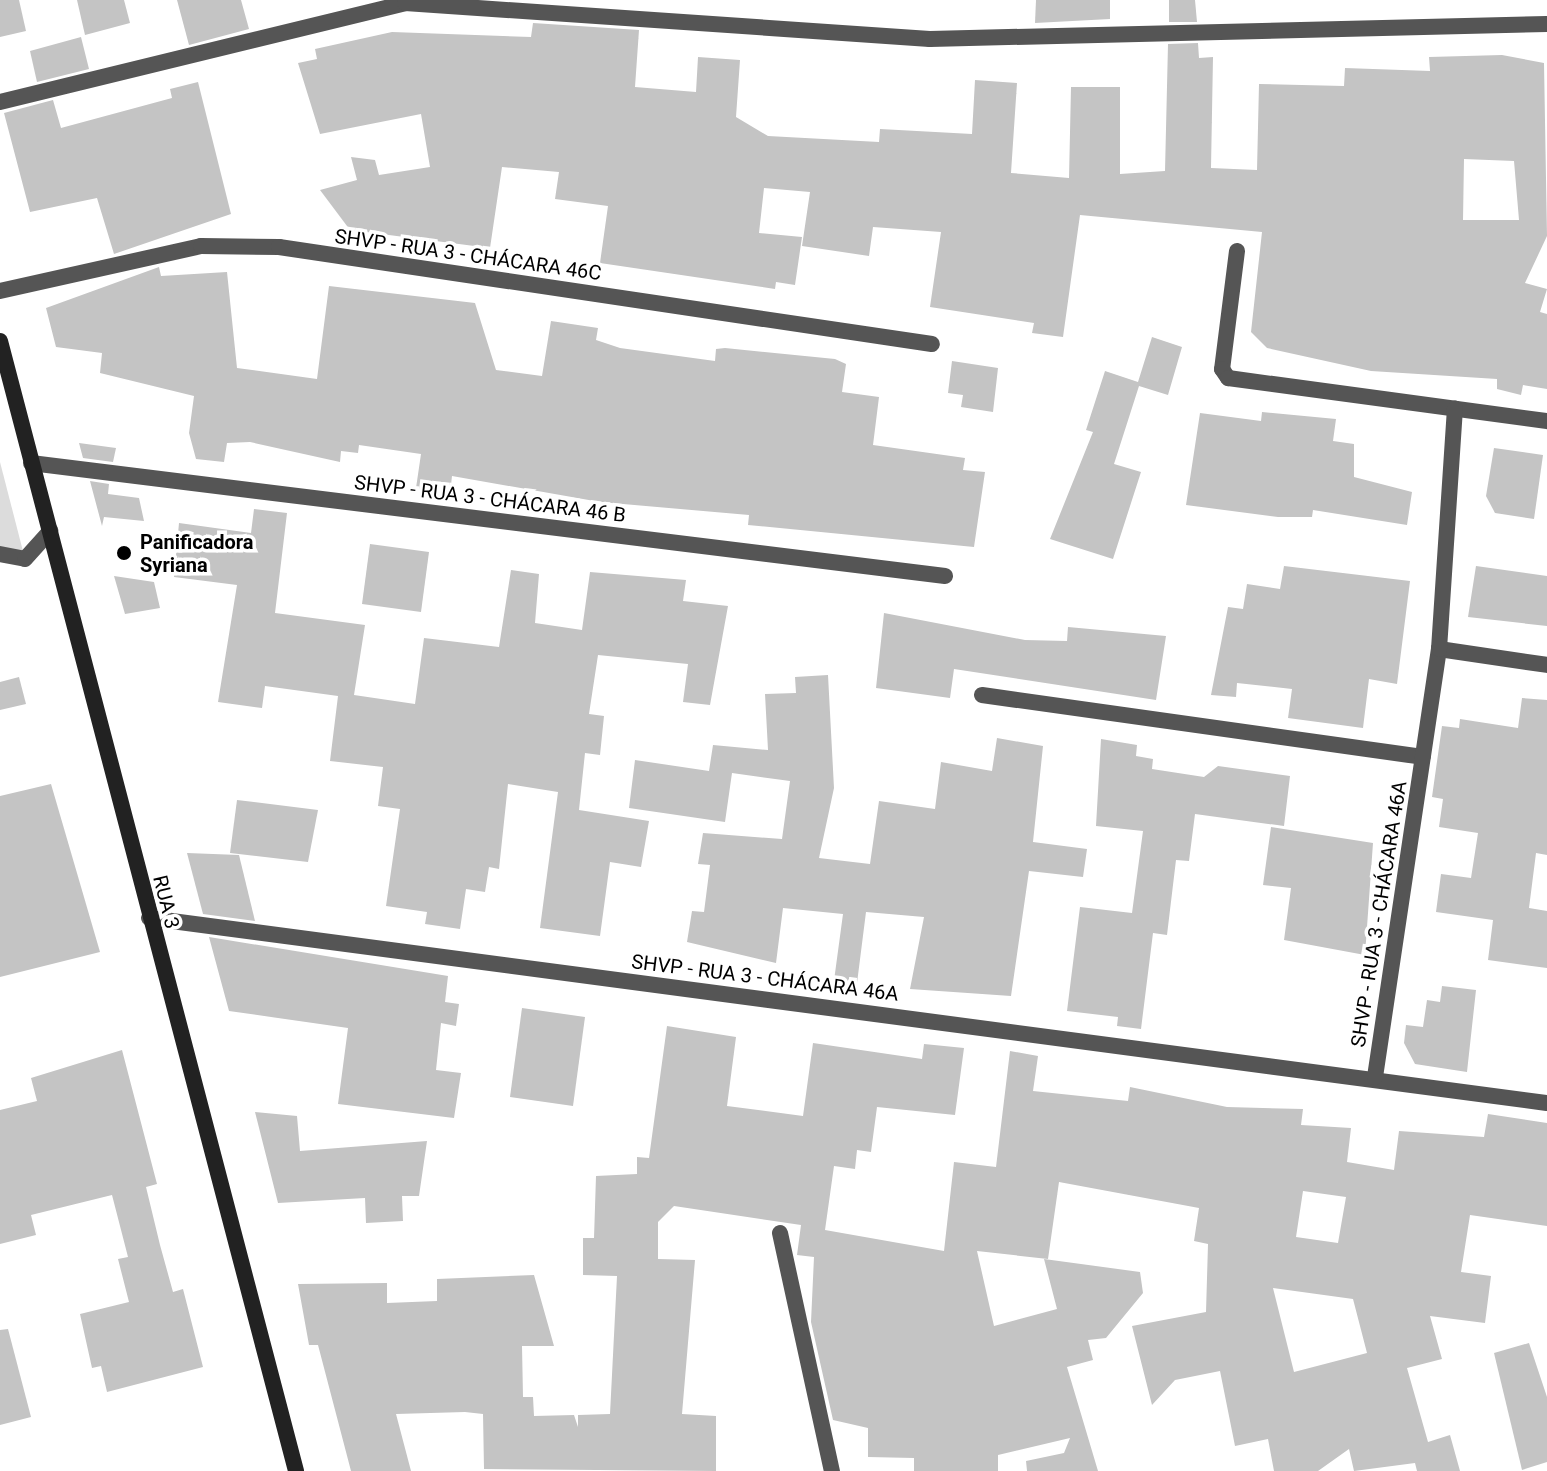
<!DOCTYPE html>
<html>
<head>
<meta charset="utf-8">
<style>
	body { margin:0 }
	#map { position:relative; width:1547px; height:1471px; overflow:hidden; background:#fff; font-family:Roboto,sans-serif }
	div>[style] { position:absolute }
	.green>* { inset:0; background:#dcdcdc }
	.building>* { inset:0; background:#c4c4c4 }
	.minor>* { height:16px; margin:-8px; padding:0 8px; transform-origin:8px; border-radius:8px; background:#555 }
	.secondary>* { height:16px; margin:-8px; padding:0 8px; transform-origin:8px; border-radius:8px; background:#222 }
	.dots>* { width:22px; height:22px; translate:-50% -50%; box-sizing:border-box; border:4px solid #fff; border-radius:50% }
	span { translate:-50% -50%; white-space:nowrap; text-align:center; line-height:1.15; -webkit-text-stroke:7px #fff; paint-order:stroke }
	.street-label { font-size:20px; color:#000 }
	.poi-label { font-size:20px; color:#000; font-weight:700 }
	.left { translate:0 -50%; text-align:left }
</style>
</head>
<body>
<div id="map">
	<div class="green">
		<i style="clip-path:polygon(0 462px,25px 559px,0 554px)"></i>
	</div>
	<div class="building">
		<i style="clip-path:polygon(0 0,19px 0,26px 31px,0 37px)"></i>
		<i style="clip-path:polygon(77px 0,124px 0,130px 23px,85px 35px)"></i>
		<i style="clip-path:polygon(177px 0,241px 0,249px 29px,189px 45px)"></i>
		<i style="clip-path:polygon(1036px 0,1110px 0,1110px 19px,1035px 23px)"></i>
		<i style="clip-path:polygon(1169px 0,1195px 0,1197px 22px,1169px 22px)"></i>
		<i style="clip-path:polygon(evenodd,533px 23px,639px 30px,635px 87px,696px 92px,698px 57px,740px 60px,736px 117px,768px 136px,879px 142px,880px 129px,972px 134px,975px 80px,1017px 83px,1011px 173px,1069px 178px,1071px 87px,1120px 87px,1120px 174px,1165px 171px,1168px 44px,1198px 43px,1199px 58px,1213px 57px,1211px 168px,1257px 170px,1259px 84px,1344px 86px,1345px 68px,1430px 71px,1429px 57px,1502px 55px,1544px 63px,1547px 236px,1525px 283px,1547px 289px,1540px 312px,1547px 314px,1547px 389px,1523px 385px,1521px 395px,1497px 389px,1497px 379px,1371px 371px,1267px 348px,1251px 332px,1262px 232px,1080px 215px,1063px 337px,1032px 333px,1034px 323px,930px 307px,941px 232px,873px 227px,869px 256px,802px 246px,810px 192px,764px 188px,759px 233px,802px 237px,795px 285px,776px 282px,775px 289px,600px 263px,608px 206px,555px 199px,559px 172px,502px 167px,490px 248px,350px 230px,320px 190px,357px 180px,351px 157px,375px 160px,379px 175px,430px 167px,421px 114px,320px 134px,298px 63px,317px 59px,315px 49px,392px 32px,531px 37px,533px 23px,1464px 159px,1514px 161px,1519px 220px,1463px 220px,1464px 159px)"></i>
		<i style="clip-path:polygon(81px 37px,89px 69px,37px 82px,30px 51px)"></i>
		<i style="clip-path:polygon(198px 82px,231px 214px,114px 254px,97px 198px,30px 212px,4px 113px,53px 100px,61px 128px,172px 98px,170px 89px)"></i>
		<i style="clip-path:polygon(159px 267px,161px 276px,227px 272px,237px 368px,317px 379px,329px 286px,475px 303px,496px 370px,542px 376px,551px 321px,598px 328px,596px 340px,620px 348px,715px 361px,716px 349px,725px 348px,835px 359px,846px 364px,842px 392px,879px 397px,873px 445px,965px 458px,963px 470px,985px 472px,974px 547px,748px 525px,749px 515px,600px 502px,452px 476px,450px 494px,416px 488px,421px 454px,359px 445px,358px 453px,341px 451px,340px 462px,250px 442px,227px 443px,224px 462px,196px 459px,189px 433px,194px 396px,100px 373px,102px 353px,56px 347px,46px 308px)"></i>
		<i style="clip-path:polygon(1152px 337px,1182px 347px,1168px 395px,1139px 386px,1114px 464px,1141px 472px,1113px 559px,1050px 539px,1093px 432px,1086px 430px,1105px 371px,1138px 382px)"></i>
		<i style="clip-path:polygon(952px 361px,998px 368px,993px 412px,961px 407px,963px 395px,948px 393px)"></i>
		<i style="clip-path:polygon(1262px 412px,1336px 419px,1333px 441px,1354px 444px,1354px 477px,1412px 492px,1407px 525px,1313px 510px,1312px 517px,1278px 517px,1186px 505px,1200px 413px,1261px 421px)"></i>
		<i style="clip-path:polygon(79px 443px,116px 448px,113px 462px,83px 458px)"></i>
		<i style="clip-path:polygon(1494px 448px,1543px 455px,1534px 519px,1495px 513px,1486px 496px)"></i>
		<i style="clip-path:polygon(90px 481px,109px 484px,108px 494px,139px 498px,144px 521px,104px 517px,102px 526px)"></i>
		<i style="clip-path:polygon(254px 509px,287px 513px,275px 613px,365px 625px,354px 695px,415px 704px,424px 638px,499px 647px,511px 570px,539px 574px,535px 623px,582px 630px,590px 572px,686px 580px,683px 601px,728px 606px,710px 705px,683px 702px,688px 664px,598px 655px,589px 714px,604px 716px,600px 755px,585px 753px,579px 810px,649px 821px,641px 867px,610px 862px,600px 936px,540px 928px,558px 792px,508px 784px,499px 869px,489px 867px,485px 892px,466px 889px,460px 929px,425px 924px,427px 912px,386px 906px,400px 809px,378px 806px,383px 767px,330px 761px,338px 696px,265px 686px,262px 708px,218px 702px,237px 585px,174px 577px,179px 523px,251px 533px)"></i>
		<i style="clip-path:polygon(370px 544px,429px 552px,421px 612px,362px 604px)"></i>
		<i style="clip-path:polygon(1284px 566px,1410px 581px,1397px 684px,1369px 679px,1363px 728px,1288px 718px,1292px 689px,1237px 683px,1236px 697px,1211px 695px,1228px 607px,1243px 609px,1247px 584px,1280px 589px)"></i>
		<i style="clip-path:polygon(1476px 566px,1547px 576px,1547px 626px,1468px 617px)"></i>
		<i style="clip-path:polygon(114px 576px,154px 582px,160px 608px,125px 614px)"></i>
		<i style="clip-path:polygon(884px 613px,1025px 640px,1067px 641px,1068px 627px,1166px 636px,1156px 700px,954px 669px,950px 698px,876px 688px)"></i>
		<i style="clip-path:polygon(828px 675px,834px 788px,819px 858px,870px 864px,879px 801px,935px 809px,941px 762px,992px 771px,997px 738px,1043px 746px,1033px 842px,1087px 849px,1083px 877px,1029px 871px,1011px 996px,910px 989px,924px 917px,866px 912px,856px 991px,833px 988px,843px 914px,783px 908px,776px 963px,687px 942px,692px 911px,704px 912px,710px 865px,698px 864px,703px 833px,782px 839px,790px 781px,732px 773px,725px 822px,629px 808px,635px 760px,709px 771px,713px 745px,768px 750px,765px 694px,796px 693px,795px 677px)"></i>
		<i style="clip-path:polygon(19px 677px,26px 704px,0 710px,0 682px)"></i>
		<i style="clip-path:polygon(1522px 698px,1547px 700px,1547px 855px,1536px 853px,1529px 908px,1547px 911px,1547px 968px,1488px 960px,1493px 920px,1436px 912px,1441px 874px,1471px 878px,1478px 833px,1439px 827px,1443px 799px,1432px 797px,1442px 726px,1459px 728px,1460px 719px,1518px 728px)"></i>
		<i style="clip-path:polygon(1101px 739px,1137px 745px,1136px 756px,1153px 759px,1152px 769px,1204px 777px,1218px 766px,1290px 776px,1284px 826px,1195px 814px,1189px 861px,1176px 860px,1167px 935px,1153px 933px,1141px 1029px,1117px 1026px,1118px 1017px,1067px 1011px,1080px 907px,1132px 913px,1143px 831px,1096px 826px)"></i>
		<i style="clip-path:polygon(51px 784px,100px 952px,0 977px,0 796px)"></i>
		<i style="clip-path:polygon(237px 800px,318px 810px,308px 862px,230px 853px)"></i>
		<i style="clip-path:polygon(1271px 827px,1373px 843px,1365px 955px,1284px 940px,1291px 888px,1263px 885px)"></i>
		<i style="clip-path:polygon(187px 853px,239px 855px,255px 921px,203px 914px)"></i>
		<i style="clip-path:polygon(209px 937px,448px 976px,445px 1002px,459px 1004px,456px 1026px,441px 1023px,436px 1070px,461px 1073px,454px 1118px,338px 1104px,348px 1028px,229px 1011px)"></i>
		<i style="clip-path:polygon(1442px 986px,1476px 990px,1467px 1072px,1415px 1064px,1404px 1043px,1406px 1025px,1423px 1027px,1427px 1000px,1440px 1002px)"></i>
		<i style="clip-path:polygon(522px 1008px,585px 1017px,573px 1106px,510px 1097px)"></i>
		<i style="clip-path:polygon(evenodd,667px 1026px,736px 1037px,727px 1106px,803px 1116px,813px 1043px,922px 1059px,924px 1044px,964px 1048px,955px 1115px,877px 1107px,871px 1152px,857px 1150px,855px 1169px,834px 1166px,825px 1230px,944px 1251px,954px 1162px,996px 1167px,1010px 1051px,1038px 1056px,1033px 1091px,1128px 1101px,1130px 1087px,1227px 1107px,1303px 1109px,1301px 1125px,1351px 1128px,1347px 1162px,1394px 1170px,1399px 1131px,1484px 1137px,1488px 1114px,1547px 1123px,1547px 1226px,1470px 1215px,1461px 1272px,1491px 1276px,1485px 1323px,1430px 1316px,1442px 1359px,1407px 1368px,1428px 1442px,1450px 1435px,1460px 1471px,1417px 1471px,1415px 1463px,1354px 1471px,1349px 1449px,1318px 1471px,1274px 1471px,1268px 1439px,1235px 1446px,1220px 1371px,1175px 1380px,1152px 1405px,1132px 1326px,1206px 1312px,1208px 1244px,1194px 1241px,1199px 1208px,1059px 1182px,1048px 1259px,977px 1251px,994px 1326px,1057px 1309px,1044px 1259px,1140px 1272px,1143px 1293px,1106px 1338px,1088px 1340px,1093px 1360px,1067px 1367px,1098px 1471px,1027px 1471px,1026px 1461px,1064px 1453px,1070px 1438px,998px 1455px,998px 1471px,914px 1471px,914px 1458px,868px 1457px,868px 1428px,833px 1420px,811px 1322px,814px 1257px,797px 1255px,801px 1225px,674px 1206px,658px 1222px,658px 1259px,695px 1260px,682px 1414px,716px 1416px,716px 1471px,484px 1469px,483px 1414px,465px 1412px,396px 1414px,411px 1471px,351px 1471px,318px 1345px,309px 1345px,298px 1284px,387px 1283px,387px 1303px,437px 1301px,437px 1279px,534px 1275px,554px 1346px,522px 1346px,523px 1397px,533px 1397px,534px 1416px,574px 1415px,578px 1427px,578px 1415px,610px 1414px,617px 1276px,583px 1275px,583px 1238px,594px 1238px,596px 1176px,637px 1174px,637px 1157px,649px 1158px,667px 1026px,1303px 1191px,1346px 1197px,1338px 1243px,1296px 1237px,1303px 1191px,667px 1026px,1273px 1288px,1353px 1299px,1367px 1353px,1294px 1372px,1273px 1288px)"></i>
		<i style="clip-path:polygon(122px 1050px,157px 1184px,146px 1187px,160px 1245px,173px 1292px,183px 1289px,203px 1367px,107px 1392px,101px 1366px,92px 1368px,80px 1314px,129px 1302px,118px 1259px,128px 1257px,112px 1195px,31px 1215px,36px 1235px,0 1244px,0 1110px,37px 1101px,31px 1078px)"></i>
		<i style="clip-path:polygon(255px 1112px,297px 1116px,300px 1151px,427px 1141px,419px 1196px,402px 1196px,403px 1221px,366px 1223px,365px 1198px,278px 1203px)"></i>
		<i style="clip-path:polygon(8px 1329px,31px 1417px,0 1425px,0 1330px)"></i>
		<i style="clip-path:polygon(1529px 1343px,1547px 1397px,1547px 1462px,1522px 1470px,1494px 1353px)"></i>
	</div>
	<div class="minor">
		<i style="left:0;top:102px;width:417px;rotate:-13.7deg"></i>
		<i style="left:405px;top:3px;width:526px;rotate:3.92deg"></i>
		<i style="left:930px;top:39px;width:617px;rotate:-1.39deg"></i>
		<i style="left:1237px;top:251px;width:119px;rotate:97.2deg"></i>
		<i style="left:1222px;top:369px;width:11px;rotate:56deg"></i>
		<i style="left:1228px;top:378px;width:322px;rotate:7.7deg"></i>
		<i style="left:0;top:291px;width:206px;rotate:-12.6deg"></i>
		<i style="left:201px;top:246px;width:78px;rotate:0.7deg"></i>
		<i style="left:279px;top:247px;width:660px;rotate:8.45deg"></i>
		<i style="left:31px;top:463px;width:921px;rotate:7.05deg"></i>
		<i style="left:0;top:554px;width:25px;rotate:11deg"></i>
		<i style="left:25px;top:559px;width:38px;rotate:-48deg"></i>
		<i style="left:1439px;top:649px;width:109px;rotate:8.4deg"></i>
		<i style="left:982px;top:695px;width:445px;rotate:8deg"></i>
		<i style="left:149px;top:918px;width:1410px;rotate:7.54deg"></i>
		<i style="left:1375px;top:1077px;width:433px;rotate:-81.5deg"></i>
		<i style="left:1439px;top:649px;width:241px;rotate:-86.2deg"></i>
		<i style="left:780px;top:1233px;width:244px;rotate:77.7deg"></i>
	</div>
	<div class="secondary">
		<i style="left:0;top:341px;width:1168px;rotate:75.32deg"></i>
	</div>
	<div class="dots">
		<i style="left:124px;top:553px;background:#000"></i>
	</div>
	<div class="street-label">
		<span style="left:468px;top:255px;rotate:8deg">SHVP - RUA 3 - CHÁCARA 46C</span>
		<span style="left:490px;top:499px;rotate:7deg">SHVP - RUA 3 - CHÁCARA 46 B</span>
		<span style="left:166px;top:902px;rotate:76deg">RUA 3</span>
		<span style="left:1379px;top:914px;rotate:-81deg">SHVP - RUA 3 - CHÁCARA 46A</span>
		<span style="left:765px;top:978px;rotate:7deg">SHVP - RUA 3 - CHÁCARA 46A</span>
	</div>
	<div class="poi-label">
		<span class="left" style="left:140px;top:554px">Panificadora<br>Syriana</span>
	</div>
</div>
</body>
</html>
